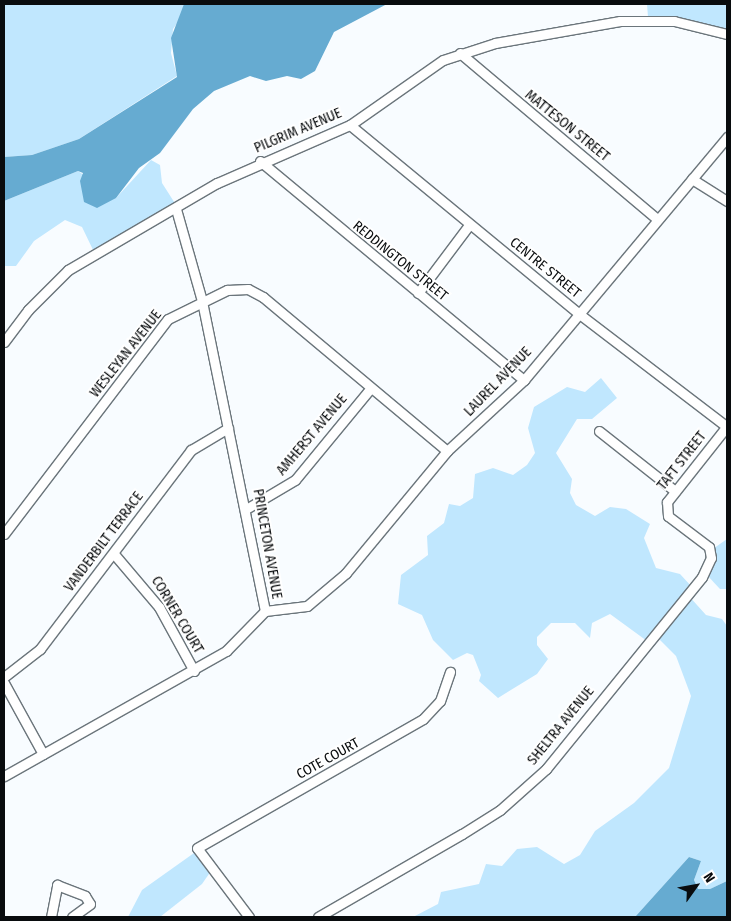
<!DOCTYPE html>
<html>
<head>
<meta charset="utf-8">
<style>
	body { margin:0 }
	#map { position:relative; width:731px; height:921px; overflow:hidden; background:#f8fcff; font-family:"Fira Sans Condensed",sans-serif }
	div>[style] { position:absolute }
	.green>* { inset:0; background:#c0e7fe }
	.water>* { inset:0; background:#66abd1 }
	.roads { filter:drop-shadow(1px 0 #6b757b) drop-shadow(-1px 0 #6b757b) drop-shadow(0 1px #6b757b) drop-shadow(0 -1px #6b757b) }
	.minor>* { height:9px; margin:-4.5px; padding:0 4.5px; transform-origin:4.5px; border-radius:4.5px; background:#fff }
	span { translate:-50% -50%; white-space:nowrap; text-align:center; line-height:1.15; -webkit-text-stroke:4px #fff; paint-order:stroke }
	.street-label { font-size:14px; color:#090c0e }
	.frame { position:absolute; inset:0; border:5px solid #090c0e; pointer-events:none }
	.north { position:absolute; left:671px; top:861px; width:50px; height:50px; -webkit-text-stroke:4px #fff; paint-order:stroke; rotate:58deg; font-size:14px; font-weight:700; line-height:20px; text-align:center; color:#090c0e }
	.north::after { content:''; display:block; margin:auto; width:18px; height:22px; background:#090c0e; clip-path:polygon(50% 0,100% 100%,50% 72%,0 100%) }
</style>
</head>
<body>
<div id="map">
	<div class="green">
		<i style="clip-path:polygon(4px 4px,184px 4px,182px 16px,173px 29px,171px 53px,177px 76px,79px 139px,32px 155px,4px 157px)"></i>
		<i style="clip-path:polygon(647px 4px,727px 4px,727px 34px,648px 17px)"></i>
		<i style="clip-path:polygon(151px 160px,160px 165px,162px 183px,178px 208px,95px 254px,82px 227px,65px 220px,34px 241px,16px 266px,4px 266px,4px 201px,78px 171px,116px 198px)"></i>
		<i style="clip-path:polygon(601px 378px,617px 398px,592px 419px,577px 419px,556px 453px,572px 479px,570px 493px,576px 505px,595px 516px,610px 507px,626px 509px,650px 524px,644px 538px,656px 568px,680px 574px,692px 587px,688px 595px,706px 615px,722px 619px,727px 626px,727px 881px,710px 889px,697px 889px,694px 880px,701px 861px,689px 857px,635px 917px,413px 917px,438px 904px,441px 892px,479px 884px,486px 864px,502px 866px,517px 849px,537px 847px,564px 864px,580px 855px,595px 831px,634px 803px,669px 768px,691px 696px,676px 656px,655px 635px,647px 641px,610px 614px,592px 623px,590px 638px,575px 623px,551px 623px,537px 637px,537px 645px,548px 659px,537px 674px,498px 698px,479px 681px,481px 675px,473px 655px,467px 653px,453px 660px,433px 640px,422px 615px,398px 604px,401px 575px,428px 555px,427px 536px,444px 523px,449px 504px,460px 506px,473px 498px,475px 474px,493px 468px,513px 475px,527px 465px,535px 453px,528px 428px,534px 407px,567px 387px,585px 392px)"></i>
		<i style="clip-path:polygon(727px 539px,727px 589px,720px 589px,706px 574px,710px 551px)"></i>
		<i style="clip-path:polygon(194px 853px,211px 871px,202px 884px,160px 917px,128px 917px,142px 890px)"></i>
	</div>
	<div class="water">
		<i style="clip-path:polygon(184px 4px,387px 4px,334px 32px,315px 71px,301px 79px,287px 76px,266px 81px,250px 76px,214px 91px,193px 109px,160px 153px,139px 168px,116px 198px,97px 208px,84px 202px,80px 181px,83px 173px,78px 171px,4px 201px,4px 157px,32px 155px,79px 139px,177px 77px,171px 38px)"></i>
		<i style="clip-path:polygon(689px 857px,701px 861px,694px 880px,698px 889px,710px 889px,727px 881px,727px 916px,635px 917px)"></i>
	</div>
	<div class="roads">
		<div class="minor">
			<i style="left:460px;top:53px;width:258px;rotate:40.1deg"></i>
			<i style="left:350px;top:125px;width:296px;rotate:39.5deg"></i>
			<i style="left:578px;top:313px;width:188px;rotate:37.4deg"></i>
			<i style="left:260px;top:161px;width:343px;rotate:39.7deg"></i>
			<i style="left:692px;top:179px;width:41px;rotate:32.2deg"></i>
			<i style="left:418px;top:293px;width:85px;rotate:-53.1deg"></i>
			<i style="left:4px;top:342px;width:40px;rotate:-53deg"></i>
			<i style="left:28px;top:310px;width:57px;rotate:-45deg"></i>
			<i style="left:68px;top:270px;width:173px;rotate:-30.3deg"></i>
			<i style="left:217px;top:183px;width:145px;rotate:-23.6deg"></i>
			<i style="left:350px;top:125px;width:113px;rotate:-35deg"></i>
			<i style="left:443px;top:60px;width:55px;rotate:-18.1deg"></i>
			<i style="left:495px;top:43px;width:127px;rotate:-10deg"></i>
			<i style="left:620px;top:21px;width:54px"></i>
			<i style="left:674px;top:21px;width:55px;rotate:13.8deg"></i>
			<i style="left:599px;top:431px;width:97px;rotate:38.3deg"></i>
			<i style="left:246px;top:509px;width:57px;rotate:-30.6deg"></i>
			<i style="left:295px;top:480px;width:118px;rotate:-50.5deg"></i>
			<i style="left:4px;top:534px;width:270px;rotate:-52.7deg"></i>
			<i style="left:168px;top:319px;width:66px;rotate:-26.2deg"></i>
			<i style="left:227px;top:290px;width:21px;rotate:-3deg"></i>
			<i style="left:248px;top:289px;width:17px;rotate:28deg"></i>
			<i style="left:263px;top:297px;width:240px;rotate:39.9deg"></i>
			<i style="left:114px;top:554px;width:70px;rotate:49.7deg"></i>
			<i style="left:159px;top:607px;width:73px;rotate:61.3deg"></i>
			<i style="left:265px;top:611px;width:42px;rotate:-6.8deg"></i>
			<i style="left:307px;top:606px;width:51px;rotate:-40.2deg"></i>
			<i style="left:346px;top:573px;width:158px;rotate:-50.4deg"></i>
			<i style="left:447px;top:451px;width:105px;rotate:-42.7deg"></i>
			<i style="left:524px;top:380px;width:317px;rotate:-50.1deg"></i>
			<i style="left:4px;top:677px;width:46px;rotate:-37.9deg"></i>
			<i style="left:40px;top:649px;width:250px;rotate:-52.8deg"></i>
			<i style="left:191px;top:450px;width:43px;rotate:-30.7deg"></i>
			<i style="left:4px;top:683px;width:81px;rotate:61.2deg"></i>
			<i style="left:4px;top:776px;width:255px;rotate:-29.4deg"></i>
			<i style="left:226px;top:651px;width:56px;rotate:-45.7deg"></i>
			<i style="left:265px;top:611px;width:316px;rotate:-101.5deg"></i>
			<i style="left:202px;top:301px;width:96px;rotate:-105.8deg"></i>
			<i style="left:51px;top:917px;width:33px;rotate:-79deg"></i>
			<i style="left:57px;top:885px;width:30px;rotate:21deg"></i>
			<i style="left:85px;top:896px;width:9px;rotate:58deg"></i>
			<i style="left:90px;top:904px;width:22px;rotate:144deg"></i>
			<i style="left:249px;top:917px;width:86px;rotate:-127deg"></i>
			<i style="left:197px;top:848px;width:260px;rotate:-29.7deg"></i>
			<i style="left:423px;top:719px;width:25px;rotate:-47deg"></i>
			<i style="left:440px;top:701px;width:31px;rotate:-71deg"></i>
			<i style="left:318px;top:917px;width:166px;rotate:-30deg"></i>
			<i style="left:462px;top:834px;width:45px;rotate:-32.3deg"></i>
			<i style="left:500px;top:810px;width:62px;rotate:-41.7deg"></i>
			<i style="left:546px;top:769px;width:247px;rotate:-50.9deg"></i>
			<i style="left:702px;top:577px;width:21px;rotate:-65deg"></i>
			<i style="left:711px;top:558px;width:11px;rotate:-100deg"></i>
			<i style="left:709px;top:547px;width:51px;rotate:-142.9deg"></i>
			<i style="left:668px;top:516px;width:14px;rotate:-94deg"></i>
			<i style="left:667px;top:502px;width:97px;rotate:-51.7deg"></i>
		</div>
	</div>
	<div class="street-label">
		<span style="left:567px;top:126px;rotate:39deg">MATTESON STREET</span>
		<span style="left:298px;top:131px;rotate:-23deg">PILGRIM AVENUE</span>
		<span style="left:400px;top:261px;rotate:39deg">REDDINGTON STREET</span>
		<span style="left:545px;top:268px;rotate:39deg">CENTRE STREET</span>
		<span style="left:126px;top:354px;rotate:-52deg">WESLEYAN AVENUE</span>
		<span style="left:498px;top:382px;rotate:-46deg">LAUREL AVENUE</span>
		<span style="left:312px;top:435px;rotate:-50deg">AMHERST AVENUE</span>
		<span style="left:682px;top:461px;rotate:-52deg">TAFT STREET</span>
		<span style="left:104px;top:542px;rotate:-53deg">VANDERBILT TERRACE</span>
		<span style="left:267px;top:544px;rotate:80deg">PRINCETON AVENUE</span>
		<span style="left:177px;top:615px;rotate:59deg">CORNER COURT</span>
		<span style="left:561px;top:726px;rotate:-51deg">SHELTRA AVENUE</span>
		<span style="left:328px;top:759px;rotate:-29deg">COTE COURT</span>
	</div>
	<div class="frame"></div>
	<div class="north">N</div>
</div>
</body>
</html>
